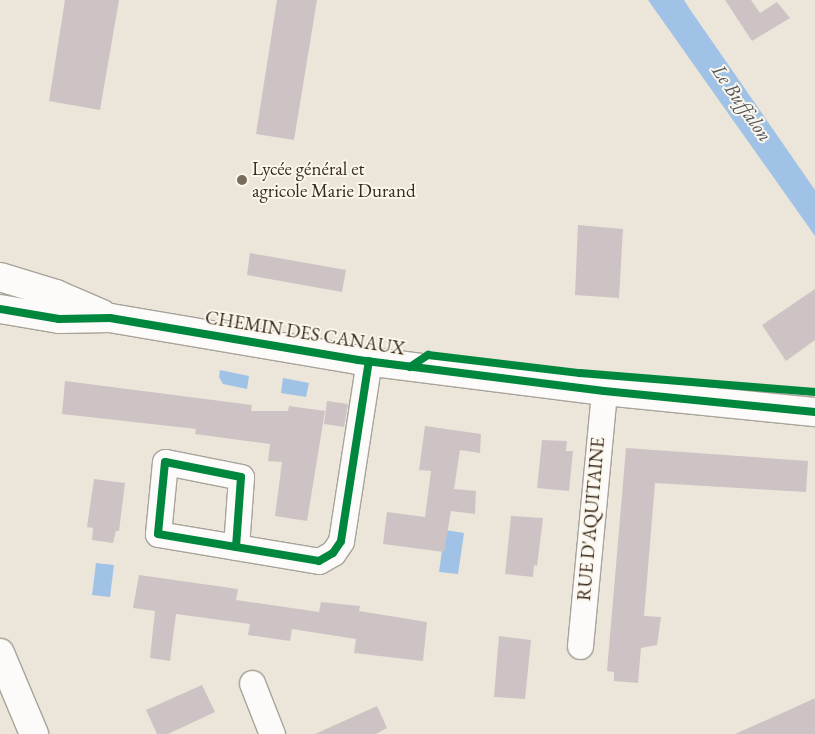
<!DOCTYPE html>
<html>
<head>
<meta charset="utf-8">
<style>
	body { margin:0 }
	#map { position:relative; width:815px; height:734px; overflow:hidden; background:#ebe6d9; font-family:"EB Garamond",serif }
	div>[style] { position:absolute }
	.water>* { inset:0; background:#a1c2e7 }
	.building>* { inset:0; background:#cdc3c4 }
	.roads { filter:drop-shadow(1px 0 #a8a39a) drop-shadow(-1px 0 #a8a39a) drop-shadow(0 1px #a8a39a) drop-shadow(0 -1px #a8a39a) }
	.minor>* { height:25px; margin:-12.5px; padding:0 12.5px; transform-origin:12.5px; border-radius:12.5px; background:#fcfbf9 }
	.tertiary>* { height:28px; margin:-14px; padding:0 14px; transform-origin:14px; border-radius:14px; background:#fcfbf9 }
	.primary>* { height:28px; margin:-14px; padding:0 14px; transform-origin:14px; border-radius:14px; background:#fcfbf9 }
	.cycleway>* { height:8px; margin:-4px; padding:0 4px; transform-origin:4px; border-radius:4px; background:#00873e }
	.dots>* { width:14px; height:14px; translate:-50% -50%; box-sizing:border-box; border:2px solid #fbf7ec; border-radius:50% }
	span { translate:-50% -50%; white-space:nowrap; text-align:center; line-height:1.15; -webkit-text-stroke:4px #fbf7ec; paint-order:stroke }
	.poi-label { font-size:19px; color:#3b2a1e }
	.left { translate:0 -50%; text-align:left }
	.street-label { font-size:19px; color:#3b2a1e }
	.water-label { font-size:20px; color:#50535c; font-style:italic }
</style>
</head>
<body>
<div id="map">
	<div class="water">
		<i style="clip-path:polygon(648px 0,684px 0,689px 8px,815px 190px,815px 236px)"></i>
		<i style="clip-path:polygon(220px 370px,249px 376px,247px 389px,223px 384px,219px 377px)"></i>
		<i style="clip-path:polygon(283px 378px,309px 383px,306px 397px,281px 393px)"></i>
		<i style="clip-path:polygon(445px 530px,464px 533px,458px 574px,439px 572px)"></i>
		<i style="clip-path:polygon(96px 563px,114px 565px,110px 597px,92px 595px)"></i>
	</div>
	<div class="building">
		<i style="clip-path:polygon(65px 0,119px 0,100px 110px,49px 101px)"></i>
		<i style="clip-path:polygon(277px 0,317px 0,294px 140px,256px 134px)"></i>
		<i style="clip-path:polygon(725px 0,751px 0,760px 13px,777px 2px,790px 18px,752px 41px)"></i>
		<i style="clip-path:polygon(578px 225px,623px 229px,619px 298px,575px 295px)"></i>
		<i style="clip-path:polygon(250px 253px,346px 270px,342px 292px,247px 275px)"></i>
		<i style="clip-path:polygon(815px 289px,815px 340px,786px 361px,762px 325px)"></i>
		<i style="clip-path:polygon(65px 381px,252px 405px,251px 411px,288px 411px,289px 406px,325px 411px,307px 521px,275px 516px,282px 462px,268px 461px,270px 444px,195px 434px,196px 429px,62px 414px)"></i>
		<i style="clip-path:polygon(327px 401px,348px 404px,344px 427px,324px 424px)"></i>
		<i style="clip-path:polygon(425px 426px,481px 434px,480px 453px,460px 450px,454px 489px,476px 491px,475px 514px,451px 511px,444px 552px,383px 544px,387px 512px,425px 517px,431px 471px,419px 470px)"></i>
		<i style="clip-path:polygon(542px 440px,567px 441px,566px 451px,573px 451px,569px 491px,537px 488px)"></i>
		<i style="clip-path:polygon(626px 448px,808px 461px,806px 492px,655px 483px,644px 616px,661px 617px,657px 645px,641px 648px,638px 683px,614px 681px,614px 672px,607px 671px)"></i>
		<i style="clip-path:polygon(94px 479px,125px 483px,119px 531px,116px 531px,113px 543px,92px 540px,93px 528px,87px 527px)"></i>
		<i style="clip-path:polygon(511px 516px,543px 518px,537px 566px,534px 565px,533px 577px,505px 574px)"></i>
		<i style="clip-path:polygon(139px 575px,238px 589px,236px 600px,319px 612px,321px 602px,360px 606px,359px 611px,427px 622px,423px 661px,354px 653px,356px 639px,292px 629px,290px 641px,248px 635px,250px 624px,176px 614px,170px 661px,150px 658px,155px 611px,133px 608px)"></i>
		<i style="clip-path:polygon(499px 636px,531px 640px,525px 699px,494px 697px)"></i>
		<i style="clip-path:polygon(202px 685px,215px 712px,168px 734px,157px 734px,146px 710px)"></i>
		<i style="clip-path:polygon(815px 698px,815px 734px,735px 734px,789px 710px)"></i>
		<i style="clip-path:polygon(377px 706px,387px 728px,376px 734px,315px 734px)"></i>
	</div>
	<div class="roads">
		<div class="minor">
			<i style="left:236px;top:547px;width:70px;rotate:-85.9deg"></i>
			<i style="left:241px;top:477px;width:77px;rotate:-168.8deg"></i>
			<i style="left:165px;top:462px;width:72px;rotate:95.6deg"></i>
			<i style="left:158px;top:534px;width:163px;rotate:9.5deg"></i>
			<i style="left:319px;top:561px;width:16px;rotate:-30deg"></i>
			<i style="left:333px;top:553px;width:14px;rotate:-56deg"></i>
			<i style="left:341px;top:541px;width:182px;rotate:-81.2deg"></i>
			<i style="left:580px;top:646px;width:256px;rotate:-84.6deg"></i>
			<i style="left:252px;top:683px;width:55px;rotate:68.6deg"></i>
		</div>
		<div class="tertiary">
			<i style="left:0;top:277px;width:59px;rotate:16.9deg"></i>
			<i style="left:56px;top:294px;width:50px;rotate:23.5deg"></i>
			<i style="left:0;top:309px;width:60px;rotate:9.6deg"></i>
			<i style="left:59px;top:319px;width:51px;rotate:-1.1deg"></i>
			<i style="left:110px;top:318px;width:252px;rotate:9.6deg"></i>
			<i style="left:358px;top:360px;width:248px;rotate:7.2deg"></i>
			<i style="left:604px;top:391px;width:212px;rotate:5.7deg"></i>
		</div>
		<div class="primary">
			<i style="left:0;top:653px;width:88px;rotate:67.2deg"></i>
		</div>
	</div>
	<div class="cycleway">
		<i style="left:0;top:309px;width:60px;rotate:9.6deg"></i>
		<i style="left:59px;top:319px;width:51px;rotate:-1.1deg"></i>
		<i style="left:110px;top:318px;width:252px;rotate:9.6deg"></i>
		<i style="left:358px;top:360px;width:248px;rotate:7.2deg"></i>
		<i style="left:604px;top:391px;width:212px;rotate:5.7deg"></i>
		<i style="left:410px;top:367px;width:22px;rotate:-34deg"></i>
		<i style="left:428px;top:355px;width:153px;rotate:6.8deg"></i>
		<i style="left:580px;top:373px;width:236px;rotate:4.6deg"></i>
		<i style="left:236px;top:547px;width:70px;rotate:-85.9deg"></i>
		<i style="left:241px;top:477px;width:77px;rotate:-168.8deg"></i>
		<i style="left:165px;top:462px;width:72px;rotate:95.6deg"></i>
		<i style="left:158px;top:534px;width:163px;rotate:9.5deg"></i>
		<i style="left:319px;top:561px;width:16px;rotate:-30deg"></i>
		<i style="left:333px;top:553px;width:14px;rotate:-56deg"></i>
		<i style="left:341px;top:541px;width:182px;rotate:-81.2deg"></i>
	</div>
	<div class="dots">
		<i style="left:242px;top:180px;background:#796c5f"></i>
	</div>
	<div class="poi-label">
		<span class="left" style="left:252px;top:180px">Lycée général et<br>agricole Marie Durand</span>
	</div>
	<div class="street-label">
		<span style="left:305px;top:333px;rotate:9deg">CHEMIN DES CANAUX</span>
		<span style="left:591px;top:519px;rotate:-85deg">RUE D'AQUITAINE</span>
	</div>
	<div class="water-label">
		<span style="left:742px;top:103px;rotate:55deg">Le Buffalon</span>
	</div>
</div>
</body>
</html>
